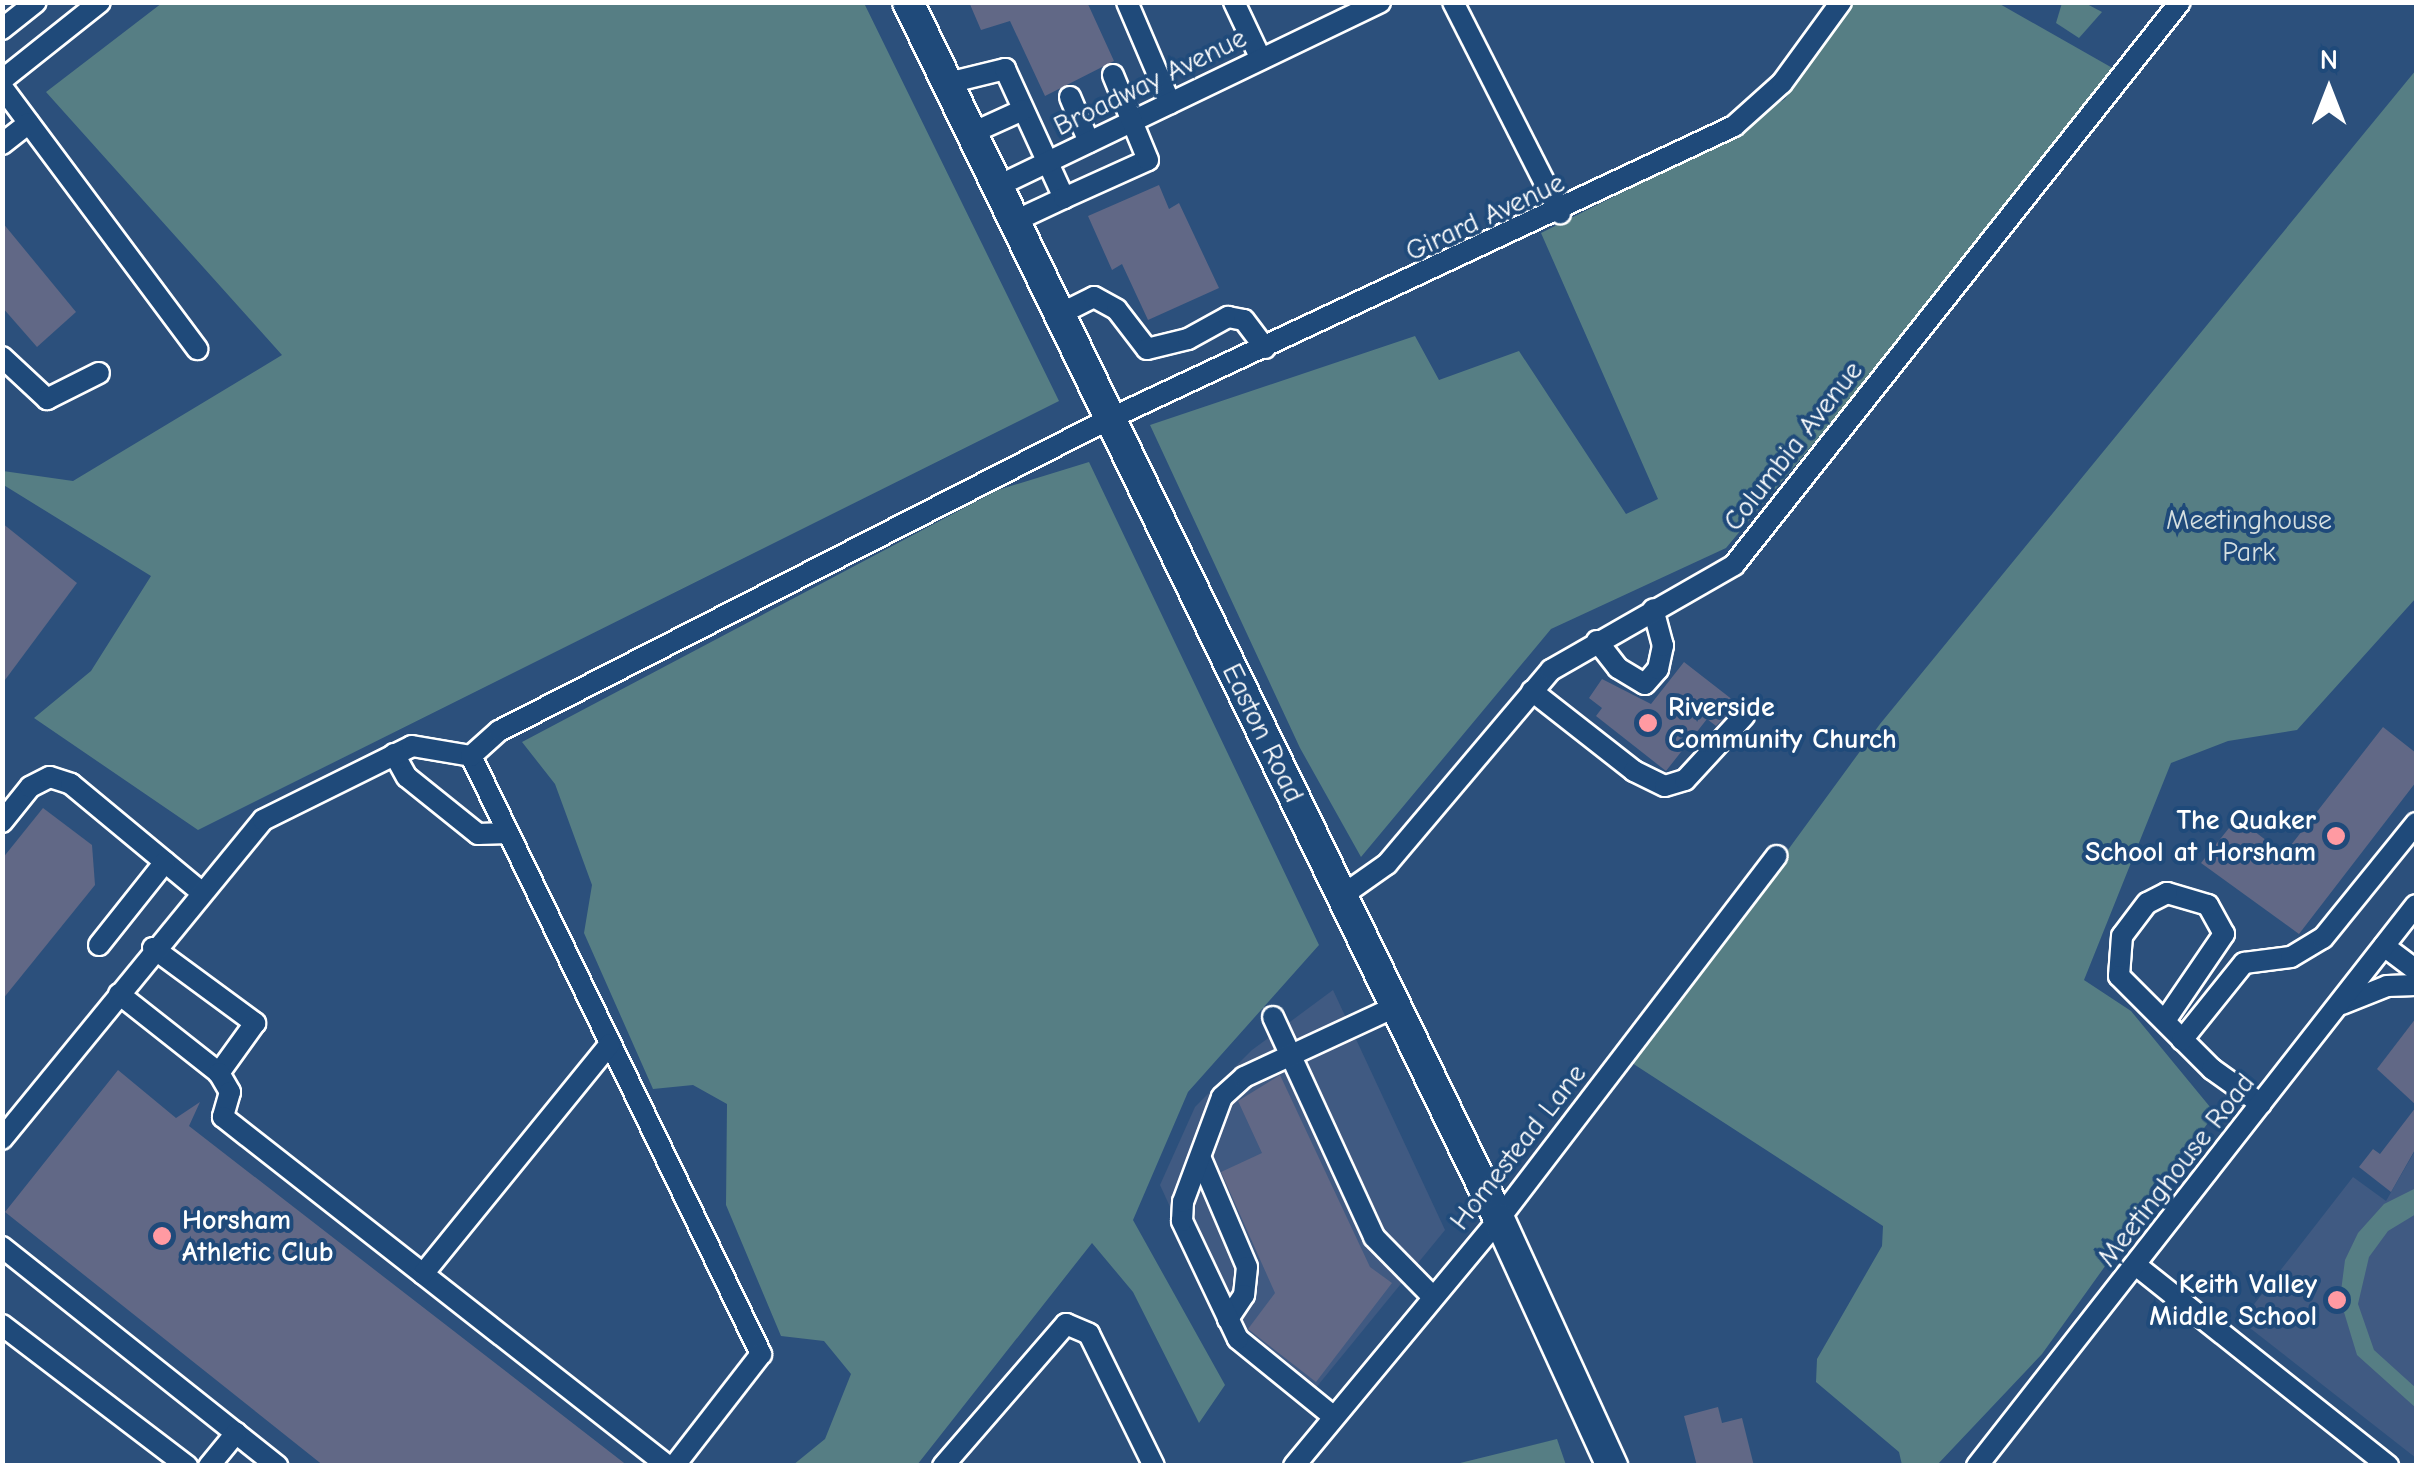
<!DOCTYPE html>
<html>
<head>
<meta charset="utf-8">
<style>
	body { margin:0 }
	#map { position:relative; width:2419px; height:1468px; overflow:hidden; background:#2c507c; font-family:"Comic Neue",sans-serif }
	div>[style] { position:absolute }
	.built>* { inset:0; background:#405a82 }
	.green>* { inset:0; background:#567e84 }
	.building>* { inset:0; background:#616886 }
	.roads { filter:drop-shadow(2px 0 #fff) drop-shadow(-2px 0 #fff) drop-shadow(0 2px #fff) drop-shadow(0 -2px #fff) }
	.minor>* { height:20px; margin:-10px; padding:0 10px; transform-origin:10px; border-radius:10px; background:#1f4a7a }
	.highway>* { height:30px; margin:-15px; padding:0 15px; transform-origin:15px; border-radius:15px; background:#1f4a7a }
	.dots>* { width:28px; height:28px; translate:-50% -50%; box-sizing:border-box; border:5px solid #1f4a7a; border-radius:50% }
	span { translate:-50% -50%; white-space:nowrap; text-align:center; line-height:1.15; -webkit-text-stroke:8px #1f4a7a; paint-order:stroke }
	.street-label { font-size:28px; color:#fff }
	.park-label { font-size:28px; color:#d5dfe0 }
	.poi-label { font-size:28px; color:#fff; font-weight:700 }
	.left { translate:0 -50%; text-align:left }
	.right { translate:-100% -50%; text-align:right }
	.frame { position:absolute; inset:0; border:5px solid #fff; pointer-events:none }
	.north { position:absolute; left:2279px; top:40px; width:100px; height:100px; -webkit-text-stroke:8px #1f4a7a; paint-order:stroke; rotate:0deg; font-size:28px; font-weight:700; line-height:40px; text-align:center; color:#fff }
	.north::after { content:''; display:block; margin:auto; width:35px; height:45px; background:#fff; clip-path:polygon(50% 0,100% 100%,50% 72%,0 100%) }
</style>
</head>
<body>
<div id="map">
	<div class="built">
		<i style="clip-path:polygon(1333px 990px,1445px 1230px,1301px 1406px,1235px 1348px,1160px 1185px,1195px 1107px,1252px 1050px)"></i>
		<i style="clip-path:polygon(2416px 1149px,2416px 1458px,2241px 1321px,2353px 1177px,2386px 1201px)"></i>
	</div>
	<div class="green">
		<i style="clip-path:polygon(162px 3px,864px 3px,1059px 401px,198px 830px,34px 718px,91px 671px,151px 576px,2px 484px,3px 471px,73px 481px,282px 355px,46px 92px)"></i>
		<i style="clip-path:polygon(1847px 3px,1998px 3px,2123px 74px,1726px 548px,1551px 629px,1361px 857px,1300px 748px,1150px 425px,1415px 336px,1439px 380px,1519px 351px,1626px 514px,1658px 499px,1541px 233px,1673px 167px,1785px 99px)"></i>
		<i style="clip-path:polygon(2062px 3px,2085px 3px,2102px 12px,2079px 38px,2056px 23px)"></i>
		<i style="clip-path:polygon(2416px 70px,2416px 598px,2297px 730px,2228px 741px,2171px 763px,2084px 980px,2131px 1011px,2215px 1113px,2042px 1354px,1937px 1465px,1902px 1465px,1899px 1452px,1816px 1382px,1817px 1359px,1882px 1246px,1883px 1226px,1632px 1063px,1880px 724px)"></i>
		<i style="clip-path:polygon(1089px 462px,1319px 945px,1188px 1092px,1133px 1220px,1225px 1385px,1199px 1423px,1133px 1292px,1092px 1243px,917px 1465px,793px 1465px,825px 1439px,851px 1374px,824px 1341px,781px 1336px,726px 1205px,727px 1104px,693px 1085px,653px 1089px,584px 933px,592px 885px,555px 784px,522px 742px,998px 490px)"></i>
		<i style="clip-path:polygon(2416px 1188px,2416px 1214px,2388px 1231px,2369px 1257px,2358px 1304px,2374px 1350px,2416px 1388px,2416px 1408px,2357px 1355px,2340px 1299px,2345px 1260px,2358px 1233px,2384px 1204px)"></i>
		<i style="clip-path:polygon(1557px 1439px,1566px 1465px,1452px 1465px)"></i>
	</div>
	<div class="building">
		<i style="clip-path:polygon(969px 2px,1087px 2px,1114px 61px,1045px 96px,1010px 21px,981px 30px)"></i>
		<i style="clip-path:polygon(1159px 185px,1169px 209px,1179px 203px,1219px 288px,1148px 320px,1122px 264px,1112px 270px,1088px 216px)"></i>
		<i style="clip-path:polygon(2px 222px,76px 312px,37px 347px,2px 307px)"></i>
		<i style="clip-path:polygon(2px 523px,77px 583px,2px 684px)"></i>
		<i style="clip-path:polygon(1684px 662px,1738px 704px,1716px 726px,1707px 719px,1666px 771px,1596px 716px,1602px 708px,1589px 698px,1602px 679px,1651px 704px)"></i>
		<i style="clip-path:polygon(2383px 727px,2416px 753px,2416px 782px,2299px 934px,2201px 863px,2237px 818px,2284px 854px)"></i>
		<i style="clip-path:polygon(43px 808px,92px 845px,95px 885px,2px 1000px,2px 859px)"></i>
		<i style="clip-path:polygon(2416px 1018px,2416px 1105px,2377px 1069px)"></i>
		<i style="clip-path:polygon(118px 1070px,176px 1118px,200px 1102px,189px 1126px,628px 1466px,324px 1466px,5px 1212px)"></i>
		<i style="clip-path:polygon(1280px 1075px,1370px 1267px,1392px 1283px,1316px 1382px,1248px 1329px,1275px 1293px,1221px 1172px,1262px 1153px,1238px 1101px)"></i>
		<i style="clip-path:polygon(2416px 1107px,2416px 1148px,2391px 1192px,2359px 1167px,2373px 1149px,2380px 1154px)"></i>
		<i style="clip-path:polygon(1718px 1407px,1722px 1423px,1742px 1418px,1754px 1466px,1697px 1466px,1684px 1416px)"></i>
	</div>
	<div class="roads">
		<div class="minor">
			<i style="left:1127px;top:2px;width:110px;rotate:66.9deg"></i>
			<i style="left:1234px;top:2px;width:63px;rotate:64.7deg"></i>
			<i style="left:1453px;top:2px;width:237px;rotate:63.1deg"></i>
			<i style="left:2px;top:29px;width:43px;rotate:-38.5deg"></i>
			<i style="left:2px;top:80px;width:125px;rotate:-38.5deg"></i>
			<i style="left:948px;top:83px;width:59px;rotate:-13.8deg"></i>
			<i style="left:1005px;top:69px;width:142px;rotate:65.4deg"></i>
			<i style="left:1064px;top:198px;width:54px;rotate:154.9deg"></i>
			<i style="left:2px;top:87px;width:327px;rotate:53.3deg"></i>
			<i style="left:1070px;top:97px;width:49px;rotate:67.1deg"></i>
			<i style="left:972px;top:133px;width:56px;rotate:-24.3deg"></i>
			<i style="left:2px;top:144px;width:34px;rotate:-38deg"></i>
			<i style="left:998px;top:186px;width:424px;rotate:-25.7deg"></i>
			<i style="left:1064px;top:198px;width:92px;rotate:-24.3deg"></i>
			<i style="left:1148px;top:160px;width:92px;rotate:-112.4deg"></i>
			<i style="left:1058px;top:315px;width:40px;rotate:-26.6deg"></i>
			<i style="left:1094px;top:297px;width:26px;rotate:29deg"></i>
			<i style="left:1117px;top:310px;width:49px;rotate:52.4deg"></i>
			<i style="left:1147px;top:349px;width:42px;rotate:-13.7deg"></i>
			<i style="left:1188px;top:339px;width:46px;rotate:-28.8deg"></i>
			<i style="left:1228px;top:317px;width:16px;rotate:11deg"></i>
			<i style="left:1244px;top:320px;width:35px;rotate:53deg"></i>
			<i style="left:2px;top:357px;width:62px;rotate:43deg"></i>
			<i style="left:47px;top:399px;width:58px;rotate:-26.6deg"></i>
			<i style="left:1597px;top:641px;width:34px;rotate:52deg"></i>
			<i style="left:1618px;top:668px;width:31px;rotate:31deg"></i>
			<i style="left:1645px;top:684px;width:20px;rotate:-49deg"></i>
			<i style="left:1658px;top:669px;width:24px;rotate:-78deg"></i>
			<i style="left:1663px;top:646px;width:38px;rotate:-105deg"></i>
			<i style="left:1532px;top:691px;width:130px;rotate:38.1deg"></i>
			<i style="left:1634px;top:771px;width:34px;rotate:26deg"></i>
			<i style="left:1665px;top:786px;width:21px;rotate:-17deg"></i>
			<i style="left:1685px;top:780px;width:87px;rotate:-47.3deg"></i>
			<i style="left:394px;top:754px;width:26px;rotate:61deg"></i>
			<i style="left:407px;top:777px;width:91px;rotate:38.8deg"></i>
			<i style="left:478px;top:834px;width:30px;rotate:-2deg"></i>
			<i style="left:471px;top:756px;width:665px;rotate:64.13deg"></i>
			<i style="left:761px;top:1354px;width:142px;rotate:127.8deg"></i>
			<i style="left:2px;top:822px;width:45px;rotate:-51.3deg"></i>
			<i style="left:30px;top:787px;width:22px;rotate:-27deg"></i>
			<i style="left:50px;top:777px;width:22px;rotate:18deg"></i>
			<i style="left:71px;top:784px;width:168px;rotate:39.7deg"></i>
			<i style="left:1343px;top:895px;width:54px;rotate:-35.2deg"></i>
			<i style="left:1387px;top:864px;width:254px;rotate:-49.8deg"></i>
			<i style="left:1551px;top:670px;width:211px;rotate:-29.8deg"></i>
			<i style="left:1734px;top:565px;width:718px;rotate:-51.61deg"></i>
			<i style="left:99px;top:945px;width:106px;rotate:-51.5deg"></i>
			<i style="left:2384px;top:946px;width:40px;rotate:37deg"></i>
			<i style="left:153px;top:948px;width:127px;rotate:36.3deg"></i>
			<i style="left:255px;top:1023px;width:62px;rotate:125.8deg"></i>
			<i style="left:119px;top:994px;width:127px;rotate:38.3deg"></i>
			<i style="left:219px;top:1073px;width:22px;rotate:60deg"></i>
			<i style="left:230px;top:1092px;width:26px;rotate:106deg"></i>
			<i style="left:223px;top:1117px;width:566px;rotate:38.11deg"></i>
			<i style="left:2342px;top:1004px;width:48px;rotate:-21.8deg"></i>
			<i style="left:2387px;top:986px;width:29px;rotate:-2deg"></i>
			<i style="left:1273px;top:1017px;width:242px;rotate:65.3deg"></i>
			<i style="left:1374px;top:1237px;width:84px;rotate:45.5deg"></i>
			<i style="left:2166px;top:1019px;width:103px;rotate:-55.7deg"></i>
			<i style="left:2224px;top:934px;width:33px;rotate:-119deg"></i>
			<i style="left:2208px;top:905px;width:43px;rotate:-163.7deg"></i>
			<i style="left:2167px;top:893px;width:22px;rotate:153deg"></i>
			<i style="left:2147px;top:903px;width:41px;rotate:127.1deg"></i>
			<i style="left:2122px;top:936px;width:40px;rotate:94.3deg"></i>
			<i style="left:2119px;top:976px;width:132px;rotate:45deg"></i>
			<i style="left:2212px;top:1069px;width:60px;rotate:35.5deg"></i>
			<i style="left:2182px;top:1040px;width:99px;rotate:-51.2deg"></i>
			<i style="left:2244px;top:963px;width:47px;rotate:-7.3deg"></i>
			<i style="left:2291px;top:957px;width:37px;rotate:-31deg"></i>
			<i style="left:2323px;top:938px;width:148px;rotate:-51deg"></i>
			<i style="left:2px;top:1139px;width:412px;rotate:-50.7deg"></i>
			<i style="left:263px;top:820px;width:166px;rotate:-26.4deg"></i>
			<i style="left:412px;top:746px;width:60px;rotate:9.6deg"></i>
			<i style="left:471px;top:756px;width:38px;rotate:-42deg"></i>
			<i style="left:499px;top:731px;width:683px;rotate:-27.09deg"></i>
			<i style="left:1107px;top:420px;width:693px;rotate:-25.12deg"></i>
			<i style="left:1734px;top:126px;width:64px;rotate:-41.9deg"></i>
			<i style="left:1782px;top:83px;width:100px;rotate:-53.9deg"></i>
			<i style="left:1201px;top:1159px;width:117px;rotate:66.9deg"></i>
			<i style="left:1247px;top:1267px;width:28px;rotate:96deg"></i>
			<i style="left:1244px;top:1295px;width:29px;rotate:124deg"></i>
			<i style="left:2px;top:1247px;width:352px;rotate:38.5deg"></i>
			<i style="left:2137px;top:1266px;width:321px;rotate:38.5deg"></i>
			<i style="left:423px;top:1274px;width:296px;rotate:-50.9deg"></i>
			<i style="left:2px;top:1325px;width:233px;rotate:37.3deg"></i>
			<i style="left:1334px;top:1417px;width:124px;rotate:-140.9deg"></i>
			<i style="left:1238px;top:1339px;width:131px;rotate:-115.4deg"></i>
			<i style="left:1182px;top:1221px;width:19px;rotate:-87deg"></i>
			<i style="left:1183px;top:1202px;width:112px;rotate:-69.6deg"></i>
			<i style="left:1222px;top:1097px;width:30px;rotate:-42deg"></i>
			<i style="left:1244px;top:1077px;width:169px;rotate:-24.9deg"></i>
			<i style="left:209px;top:1466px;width:43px;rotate:-50.7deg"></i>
			<i style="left:943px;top:1466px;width:188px;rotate:-49.1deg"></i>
			<i style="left:1066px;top:1324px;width:25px;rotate:23deg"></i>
			<i style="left:1089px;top:1334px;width:147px;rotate:63.8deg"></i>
			<i style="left:1294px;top:1466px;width:321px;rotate:-50.3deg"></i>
			<i style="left:1499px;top:1219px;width:457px;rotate:-52.6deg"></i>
			<i style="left:1977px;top:1466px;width:712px;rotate:-51.96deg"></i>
		</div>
		<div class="highway">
			<i style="left:908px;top:2px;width:1353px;rotate:64.1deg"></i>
			<i style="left:1499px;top:1219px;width:272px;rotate:65.4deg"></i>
		</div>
	</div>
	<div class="dots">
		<i style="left:1648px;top:723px;background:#ff9aa2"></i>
		<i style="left:2336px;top:836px;background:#ff9aa2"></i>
		<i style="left:162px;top:1236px;background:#ff9aa2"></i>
		<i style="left:2337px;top:1300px;background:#ff9aa2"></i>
	</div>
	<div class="street-label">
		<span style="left:1150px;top:82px;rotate:-26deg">Broadway Avenue</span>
		<span style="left:1485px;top:217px;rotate:-25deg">Girard Avenue</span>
		<span style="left:1793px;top:446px;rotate:-52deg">Columbia Avenue</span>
		<span style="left:1263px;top:733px;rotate:64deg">Easton Road</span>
		<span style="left:1518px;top:1147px;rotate:-52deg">Homestead Lane</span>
		<span style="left:2176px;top:1170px;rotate:-52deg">Meetinghouse Road</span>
	</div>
	<div class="park-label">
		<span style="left:2249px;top:536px">Meetinghouse<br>Park</span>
	</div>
	<div class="poi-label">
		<span class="left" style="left:1668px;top:723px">Riverside<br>Community Church</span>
		<span class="right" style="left:2316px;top:836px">The Quaker<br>School at Horsham</span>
		<span class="left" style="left:182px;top:1236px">Horsham<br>Athletic Club</span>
		<span class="right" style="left:2317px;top:1300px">Keith Valley<br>Middle School</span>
	</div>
	<div class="frame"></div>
	<div class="north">N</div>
</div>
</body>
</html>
